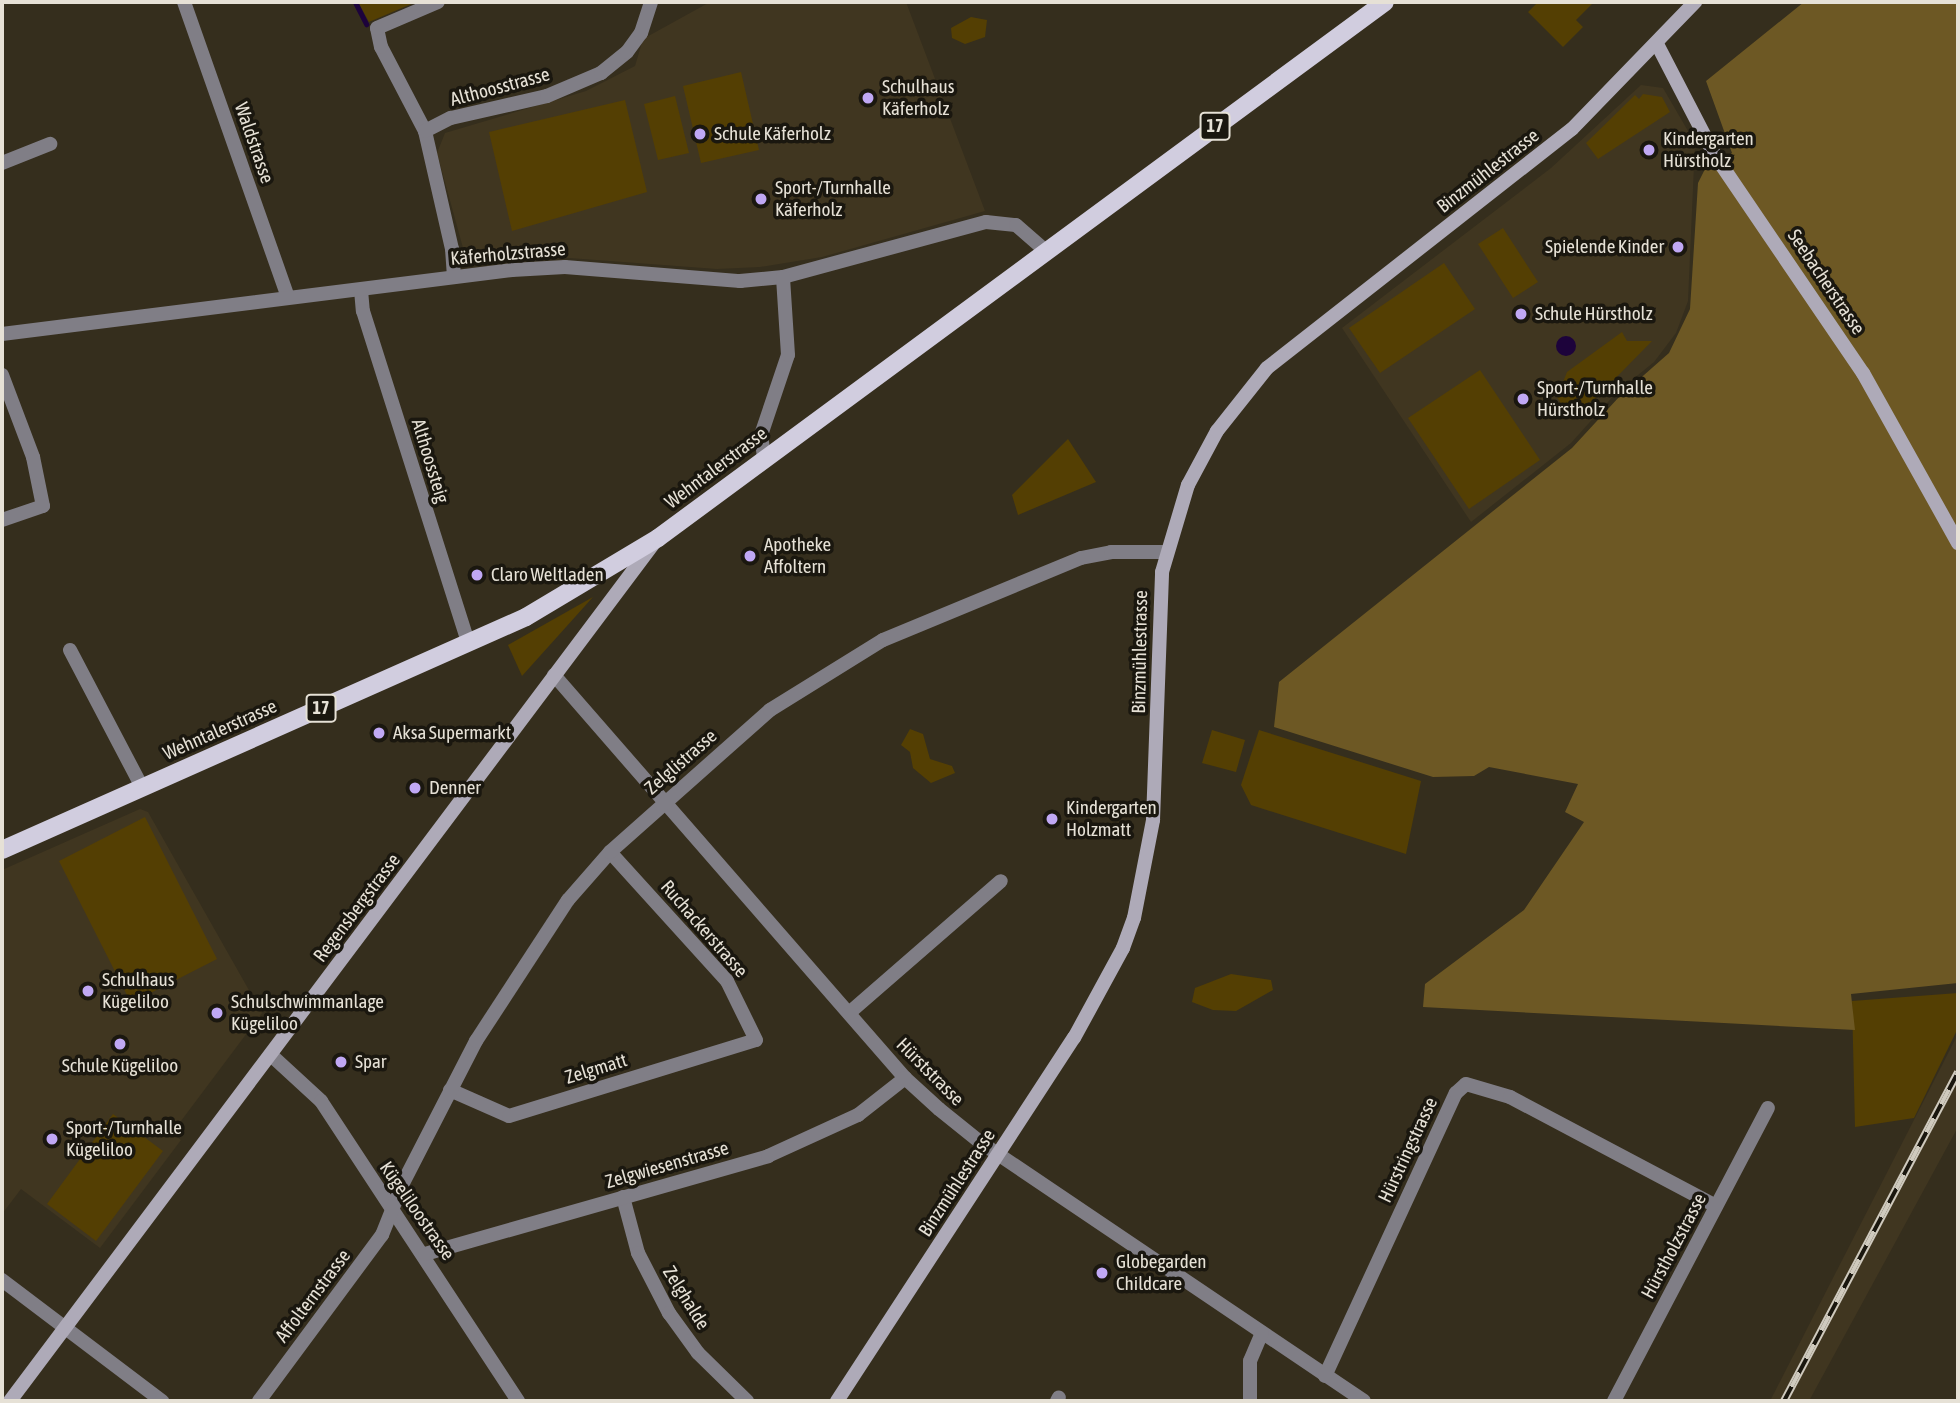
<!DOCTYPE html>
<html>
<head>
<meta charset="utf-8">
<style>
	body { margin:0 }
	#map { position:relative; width:1960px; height:1403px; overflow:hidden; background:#352e1d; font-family:"Asap Condensed",sans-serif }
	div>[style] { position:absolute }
	.built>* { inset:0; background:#403620 }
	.green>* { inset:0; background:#543f03 }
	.forest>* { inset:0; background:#6d5824 }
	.water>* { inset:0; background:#1d033b }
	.round { border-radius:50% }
	.stream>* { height:5px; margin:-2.5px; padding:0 2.5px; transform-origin:2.5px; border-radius:2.5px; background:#1d033b }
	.street>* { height:14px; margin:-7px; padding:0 7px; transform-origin:7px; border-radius:7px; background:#807e86 }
	.secondary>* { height:14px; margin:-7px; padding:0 7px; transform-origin:7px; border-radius:7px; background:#aeaab8 }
	.primary>* { height:18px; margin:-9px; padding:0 9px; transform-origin:9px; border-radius:9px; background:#d1cddf }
	.rail>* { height:8px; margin-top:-4px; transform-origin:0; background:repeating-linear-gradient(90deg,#1a170f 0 16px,#cfcabe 0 32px); box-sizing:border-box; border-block:2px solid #cfcabe }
	.dots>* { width:19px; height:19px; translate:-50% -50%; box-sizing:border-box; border:4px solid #1a170f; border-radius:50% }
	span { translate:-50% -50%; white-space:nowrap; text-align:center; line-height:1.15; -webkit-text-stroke:7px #1a170f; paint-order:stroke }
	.shield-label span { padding:2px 5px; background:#1a170f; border:2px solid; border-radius:5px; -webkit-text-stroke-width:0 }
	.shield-label { font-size:18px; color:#e6e1d6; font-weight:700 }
	.street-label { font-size:19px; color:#e6e1d6 }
	.poi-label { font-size:19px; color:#e6e1d6 }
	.left { translate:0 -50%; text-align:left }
	.right { translate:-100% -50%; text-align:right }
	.frame { position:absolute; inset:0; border:4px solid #e6e1d6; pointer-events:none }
</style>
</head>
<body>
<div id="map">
	<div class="built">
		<i style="clip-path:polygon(710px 2px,906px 2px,985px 211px,822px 257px,760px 267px,717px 269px,556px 257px,479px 262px,476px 253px,463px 248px,437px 153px,445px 133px,586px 91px,635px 66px,643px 39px)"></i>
		<i style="clip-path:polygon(1641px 85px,1663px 88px,1695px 143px,1688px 301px,1676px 333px,1654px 362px,1616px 393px,1571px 443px,1471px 522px,1342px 328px,1551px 168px)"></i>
		<i style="clip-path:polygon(140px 809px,148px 812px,262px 1013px,172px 1133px,181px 1140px,100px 1248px,21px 1189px,2px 1214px,2px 870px)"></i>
		<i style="clip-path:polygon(1958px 1034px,1958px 1127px,1809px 1401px,1770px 1401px)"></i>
	</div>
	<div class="green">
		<i style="clip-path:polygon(358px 2px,416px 2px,369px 22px)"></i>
		<i style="clip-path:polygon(1538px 2px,1590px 2px,1592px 4px,1576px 20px,1583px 27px,1563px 47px,1528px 12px)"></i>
		<i style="clip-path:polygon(971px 17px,987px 20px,985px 37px,965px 44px,952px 38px,951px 28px)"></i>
		<i style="clip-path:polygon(741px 72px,759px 150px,701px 163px,683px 86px)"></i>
		<i style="clip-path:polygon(1643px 94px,1662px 97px,1670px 112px,1598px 159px,1586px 143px,1635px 95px,1639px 99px)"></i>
		<i style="clip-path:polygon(675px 96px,689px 153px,658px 160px,644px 104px)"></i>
		<i style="clip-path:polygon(625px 100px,647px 192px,512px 231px,489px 132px)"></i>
		<i style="clip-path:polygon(1503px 228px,1538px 282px,1513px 298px,1478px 244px)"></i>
		<i style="clip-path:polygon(1444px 263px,1475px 309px,1380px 373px,1349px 328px)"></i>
		<i style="clip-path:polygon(1622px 332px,1627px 341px,1652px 341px,1594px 400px,1573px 410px,1562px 405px,1557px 397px,1567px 372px)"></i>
		<i style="clip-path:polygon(1480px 370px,1540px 460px,1469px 509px,1408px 418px)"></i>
		<i style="clip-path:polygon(1068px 439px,1096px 482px,1018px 515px,1012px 495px)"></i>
		<i style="clip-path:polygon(593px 597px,522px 676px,508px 645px)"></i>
		<i style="clip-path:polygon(910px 729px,923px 734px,930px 759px,952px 766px,955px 773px,931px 783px,913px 768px,910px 752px,901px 745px)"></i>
		<i style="clip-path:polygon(1212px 730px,1245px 740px,1236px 772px,1202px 763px)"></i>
		<i style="clip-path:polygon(1259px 730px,1421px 781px,1406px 854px,1251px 805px,1241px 785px)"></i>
		<i style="clip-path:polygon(145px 817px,217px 959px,131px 1003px,59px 861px)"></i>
		<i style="clip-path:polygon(1231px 974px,1271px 980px,1273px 990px,1236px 1011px,1213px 1010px,1192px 1002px,1195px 988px)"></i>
		<i style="clip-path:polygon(1958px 993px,1958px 1028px,1914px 1118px,1855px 1127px,1852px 1001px)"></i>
		<i style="clip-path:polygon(113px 1114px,163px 1151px,96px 1241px,47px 1204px)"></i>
	</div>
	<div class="forest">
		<i style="clip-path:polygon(1804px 2px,1958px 2px,1958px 983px,1851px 994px,1855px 1030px,1423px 1007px,1425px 984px,1524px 910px,1584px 822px,1565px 812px,1578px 784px,1489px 767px,1474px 776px,1433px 777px,1274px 727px,1279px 682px,1572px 448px,1619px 397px,1669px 353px,1690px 309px,1698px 183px,1705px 169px,1732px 153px,1706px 81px)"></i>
	</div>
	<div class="water">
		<i class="round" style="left:1556px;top:336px;width:20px;height:20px"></i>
	</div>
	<div class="stream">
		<i style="left:355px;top:2px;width:25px;rotate:63deg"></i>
	</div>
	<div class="street">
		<i style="left:184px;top:2px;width:313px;rotate:70.6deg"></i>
		<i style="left:425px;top:131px;width:95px;rotate:-117.6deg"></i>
		<i style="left:381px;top:47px;width:19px;rotate:-102deg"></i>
		<i style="left:377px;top:28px;width:66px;rotate:-23.1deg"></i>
		<i style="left:2px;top:163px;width:52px;rotate:-21.6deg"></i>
		<i style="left:454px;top:277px;width:28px;rotate:-94deg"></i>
		<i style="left:452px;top:249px;width:121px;rotate:-102.9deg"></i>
		<i style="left:425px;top:131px;width:29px;rotate:-27deg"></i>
		<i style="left:451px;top:118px;width:98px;rotate:-12.9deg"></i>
		<i style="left:547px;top:96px;width:59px;rotate:-23.1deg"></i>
		<i style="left:601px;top:73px;width:33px;rotate:-39deg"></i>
		<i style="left:627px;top:52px;width:24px;rotate:-54deg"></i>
		<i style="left:641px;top:33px;width:33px;rotate:-72deg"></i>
		<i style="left:361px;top:290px;width:21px;rotate:85deg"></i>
		<i style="left:363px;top:311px;width:348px;rotate:72.4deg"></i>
		<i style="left:2px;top:334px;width:514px;rotate:-7.15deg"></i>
		<i style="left:512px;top:270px;width:53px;rotate:-3.2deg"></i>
		<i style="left:565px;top:267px;width:176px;rotate:4.6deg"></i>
		<i style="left:740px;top:281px;width:43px;rotate:-5.3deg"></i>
		<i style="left:783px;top:277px;width:210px;rotate:-15.2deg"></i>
		<i style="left:986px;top:222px;width:30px;rotate:6deg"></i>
		<i style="left:1016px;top:225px;width:38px;rotate:41deg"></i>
		<i style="left:2px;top:375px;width:88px;rotate:69.3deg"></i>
		<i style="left:33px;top:457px;width:50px;rotate:78.5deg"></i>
		<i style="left:43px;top:506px;width:43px;rotate:161.1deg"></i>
		<i style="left:764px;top:458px;width:23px;rotate:-97deg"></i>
		<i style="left:761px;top:435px;width:84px;rotate:-71.4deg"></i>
		<i style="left:788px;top:355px;width:78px;rotate:-93.7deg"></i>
		<i style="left:70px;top:650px;width:155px;rotate:62.3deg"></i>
		<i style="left:554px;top:675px;width:534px;rotate:48.95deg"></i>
		<i style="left:905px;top:1078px;width:46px;rotate:42.4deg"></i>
		<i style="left:939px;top:1109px;width:53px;rotate:38.8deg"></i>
		<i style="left:980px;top:1142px;width:463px;rotate:34deg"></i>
		<i style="left:849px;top:1013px;width:201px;rotate:-41deg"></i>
		<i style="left:271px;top:1055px;width:68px;rotate:42.6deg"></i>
		<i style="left:321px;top:1101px;width:359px;rotate:56.7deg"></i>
		<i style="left:450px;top:1090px;width:64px;rotate:23.8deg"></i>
		<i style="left:509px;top:1116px;width:258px;rotate:-17.1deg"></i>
		<i style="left:756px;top:1040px;width:66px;rotate:-116.2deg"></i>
		<i style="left:727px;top:981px;width:174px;rotate:-132.2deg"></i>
		<i style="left:623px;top:1197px;width:58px;rotate:75deg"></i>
		<i style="left:638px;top:1253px;width:68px;rotate:62.7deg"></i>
		<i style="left:669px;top:1313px;width:49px;rotate:54.1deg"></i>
		<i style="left:698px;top:1353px;width:69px;rotate:44.4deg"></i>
		<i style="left:425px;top:1254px;width:357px;rotate:-15.9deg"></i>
		<i style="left:768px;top:1156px;width:99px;rotate:-24.5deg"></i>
		<i style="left:858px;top:1115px;width:60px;rotate:-38.2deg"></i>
		<i style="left:2px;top:1280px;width:201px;rotate:37.1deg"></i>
		<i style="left:1325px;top:1376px;width:312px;rotate:-65.2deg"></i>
		<i style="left:1456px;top:1093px;width:13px;rotate:-42deg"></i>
		<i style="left:1466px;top:1084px;width:46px;rotate:16.5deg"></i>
		<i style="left:1510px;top:1097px;width:233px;rotate:27.9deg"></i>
		<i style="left:259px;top:1401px;width:207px;rotate:-53.5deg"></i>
		<i style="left:382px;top:1235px;width:54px;rotate:-68.2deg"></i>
		<i style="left:402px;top:1185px;width:162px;rotate:-62.8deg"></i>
		<i style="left:476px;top:1041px;width:168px;rotate:-56.9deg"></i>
		<i style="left:568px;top:900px;width:64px;rotate:-48.8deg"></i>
		<i style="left:610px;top:852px;width:214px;rotate:-41.6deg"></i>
		<i style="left:770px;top:710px;width:133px;rotate:-31.8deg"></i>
		<i style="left:883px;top:640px;width:214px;rotate:-22.5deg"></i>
		<i style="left:1081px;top:558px;width:31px;rotate:-11deg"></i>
		<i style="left:1111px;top:552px;width:55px"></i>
		<i style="left:1057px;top:1401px;width:4px;rotate:-63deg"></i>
		<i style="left:1250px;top:1401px;width:40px;rotate:-90deg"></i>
		<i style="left:1250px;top:1361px;width:30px;rotate:-67deg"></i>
		<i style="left:1614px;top:1401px;width:331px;rotate:-62.3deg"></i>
	</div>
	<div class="secondary">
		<i style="left:1657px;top:44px;width:124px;rotate:62.6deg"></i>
		<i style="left:1714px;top:154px;width:265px;rotate:55.8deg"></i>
		<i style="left:1863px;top:373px;width:195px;rotate:60.8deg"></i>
		<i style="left:10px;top:1401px;width:1073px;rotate:-53.11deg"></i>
		<i style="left:837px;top:1401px;width:434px;rotate:-56.9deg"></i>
		<i style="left:1074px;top:1038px;width:102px;rotate:-61.4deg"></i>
		<i style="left:1123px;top:948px;width:32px;rotate:-70deg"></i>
		<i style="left:1134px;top:918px;width:100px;rotate:-79deg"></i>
		<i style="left:1153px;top:820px;width:248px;rotate:-87.9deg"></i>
		<i style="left:1162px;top:572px;width:91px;rotate:-73.4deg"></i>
		<i style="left:1188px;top:485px;width:61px;rotate:-61.8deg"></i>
		<i style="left:1217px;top:431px;width:80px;rotate:-51.6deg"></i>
		<i style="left:1267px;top:368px;width:387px;rotate:-38.1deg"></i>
		<i style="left:1572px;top:129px;width:177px;rotate:-45.9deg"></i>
	</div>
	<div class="primary">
		<i style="left:2px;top:850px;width:573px;rotate:-23.97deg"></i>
		<i style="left:526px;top:617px;width:154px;rotate:-30.9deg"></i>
		<i style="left:658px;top:538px;width:903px;rotate:-36.4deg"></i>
	</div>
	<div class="rail">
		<i style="left:1784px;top:1401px;width:372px;rotate:-62.1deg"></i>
	</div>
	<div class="dots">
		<i style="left:868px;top:98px;background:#c0a8f4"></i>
		<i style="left:700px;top:134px;background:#c0a8f4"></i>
		<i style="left:1649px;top:150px;background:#c0a8f4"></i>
		<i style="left:761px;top:199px;background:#c0a8f4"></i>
		<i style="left:1678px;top:247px;background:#c0a8f4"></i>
		<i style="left:1521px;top:314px;background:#c0a8f4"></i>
		<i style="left:1523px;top:399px;background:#c0a8f4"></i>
		<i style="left:750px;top:556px;background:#c0a8f4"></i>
		<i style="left:477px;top:575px;background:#c0a8f4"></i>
		<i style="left:379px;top:733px;background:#c0a8f4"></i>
		<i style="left:415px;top:788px;background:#c0a8f4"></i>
		<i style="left:1052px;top:819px;background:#c0a8f4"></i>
		<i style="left:88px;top:991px;background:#c0a8f4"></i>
		<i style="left:217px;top:1013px;background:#c0a8f4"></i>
		<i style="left:120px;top:1044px;background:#c0a8f4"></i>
		<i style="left:341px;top:1062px;background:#c0a8f4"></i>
		<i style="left:52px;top:1139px;background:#c0a8f4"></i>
		<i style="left:1102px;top:1273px;background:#c0a8f4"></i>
	</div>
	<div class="shield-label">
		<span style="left:1215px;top:126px">17</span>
		<span style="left:321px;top:708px">17</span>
	</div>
	<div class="street-label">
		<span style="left:500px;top:87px;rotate:-15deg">Althoosstrasse</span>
		<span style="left:254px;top:143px;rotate:71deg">Waldstrasse</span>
		<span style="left:1488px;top:171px;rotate:-38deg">Binzmühlestrasse</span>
		<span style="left:508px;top:254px;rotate:-5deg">Käferholzstrasse</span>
		<span style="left:1826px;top:282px;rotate:56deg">Seebacherstrasse</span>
		<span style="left:430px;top:461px;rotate:73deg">Althoossteig</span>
		<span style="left:716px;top:468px;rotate:-37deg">Wehntalerstrasse</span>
		<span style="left:1140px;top:652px;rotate:-89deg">Binzmühlestrasse</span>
		<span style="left:220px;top:730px;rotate:-24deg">Wehntalerstrasse</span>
		<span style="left:681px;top:762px;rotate:-41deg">Zelglistrasse</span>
		<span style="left:357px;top:908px;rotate:-53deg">Regensbergstrasse</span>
		<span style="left:704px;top:929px;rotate:49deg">Ruchackerstrasse</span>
		<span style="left:596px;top:1069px;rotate:-17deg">Zelgmatt</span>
		<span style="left:930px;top:1072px;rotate:45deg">Hürststrasse</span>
		<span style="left:1408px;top:1150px;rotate:-65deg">Hürstringstrasse</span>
		<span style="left:667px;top:1165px;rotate:-16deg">Zelgwiesenstrasse</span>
		<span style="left:957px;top:1183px;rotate:-57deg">Binzmühlestrasse</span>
		<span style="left:417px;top:1211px;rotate:55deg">Kügeliloostrasse</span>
		<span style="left:1674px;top:1246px;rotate:-62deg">Hürstholzstrasse</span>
		<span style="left:313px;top:1296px;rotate:-53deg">Affolternstrasse</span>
		<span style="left:686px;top:1298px;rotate:58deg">Zelghalde</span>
	</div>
	<div class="poi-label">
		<span class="left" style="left:882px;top:98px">Schulhaus<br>Käferholz</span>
		<span class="left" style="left:714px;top:134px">Schule Käferholz</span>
		<span class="left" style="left:1663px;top:150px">Kindergarten<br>Hürstholz</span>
		<span class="left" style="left:775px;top:199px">Sport-/Turnhalle<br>Käferholz</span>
		<span class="right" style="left:1664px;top:247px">Spielende Kinder</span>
		<span class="left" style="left:1535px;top:314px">Schule Hürstholz</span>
		<span class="left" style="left:1537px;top:399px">Sport-/Turnhalle<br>Hürstholz</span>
		<span class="left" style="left:764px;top:556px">Apotheke<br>Affoltern</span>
		<span class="left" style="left:491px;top:575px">Claro Weltladen</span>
		<span class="left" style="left:393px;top:733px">Aksa Supermarkt</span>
		<span class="left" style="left:429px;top:788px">Denner</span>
		<span class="left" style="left:1066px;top:819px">Kindergarten<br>Holzmatt</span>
		<span class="left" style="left:102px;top:991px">Schulhaus<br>Kügeliloo</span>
		<span class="left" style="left:231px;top:1013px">Schulschwimmanlage<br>Kügeliloo</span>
		<span class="left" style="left:355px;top:1062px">Spar</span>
		<span style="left:120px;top:1066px">Schule Kügeliloo</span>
		<span class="left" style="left:66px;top:1139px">Sport-/Turnhalle<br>Kügeliloo</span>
		<span class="left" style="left:1116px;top:1273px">Globegarden<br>Childcare</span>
	</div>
	<div class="frame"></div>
</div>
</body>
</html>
